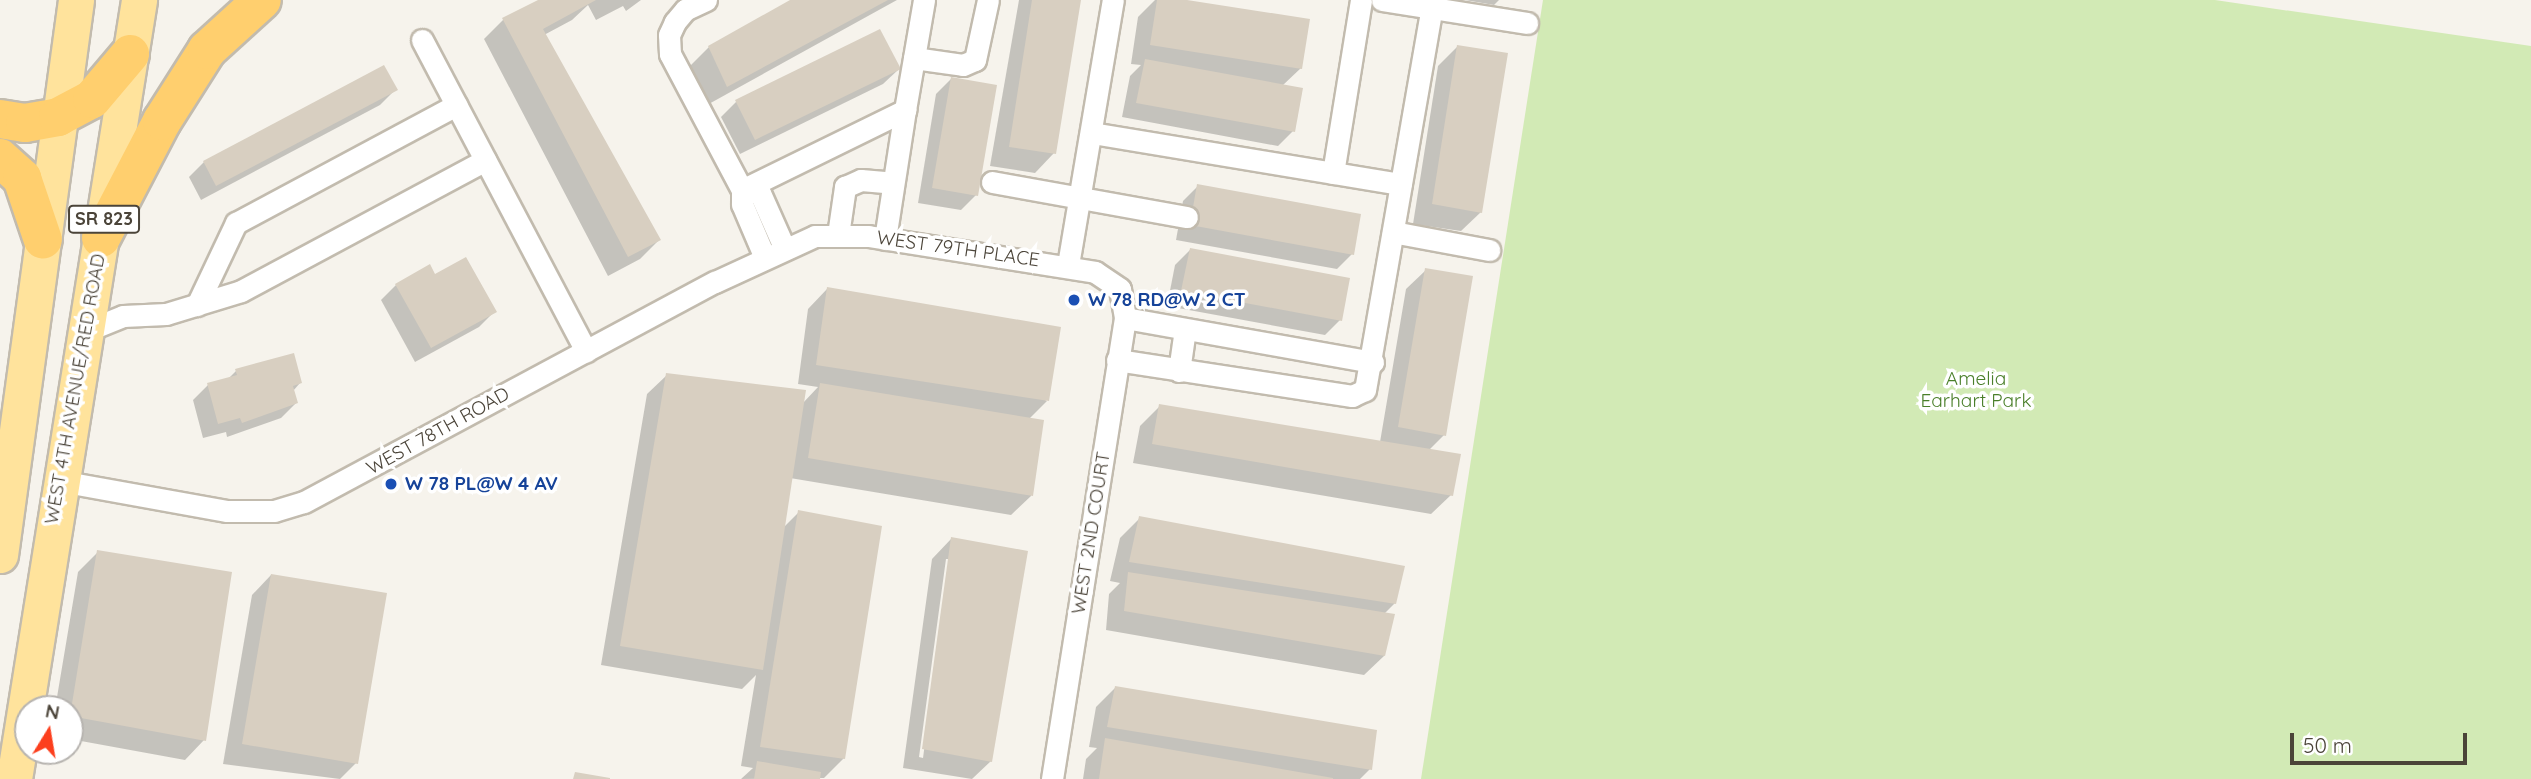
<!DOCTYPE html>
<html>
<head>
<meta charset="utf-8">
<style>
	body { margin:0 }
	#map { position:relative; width:2531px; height:779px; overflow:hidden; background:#f6f3ec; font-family:Quicksand,sans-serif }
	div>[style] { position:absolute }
	.green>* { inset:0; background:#d2eab5 }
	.shadow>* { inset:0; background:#0003 }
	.building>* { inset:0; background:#d8cfc1 }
	.roads { filter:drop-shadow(2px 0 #c2bbae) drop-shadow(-2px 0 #c2bbae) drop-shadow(0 2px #c2bbae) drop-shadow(0 -2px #c2bbae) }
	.minor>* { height:21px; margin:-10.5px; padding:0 10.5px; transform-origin:10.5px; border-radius:10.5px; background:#fff }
	.primary>* { height:35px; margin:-17.5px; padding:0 17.5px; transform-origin:17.5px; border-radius:17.5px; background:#ffe39c }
	.motorway>* { height:38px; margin:-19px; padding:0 19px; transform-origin:19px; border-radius:19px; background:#ffcf6e }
	.dots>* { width:19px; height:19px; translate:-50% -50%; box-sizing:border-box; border:4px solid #fff; border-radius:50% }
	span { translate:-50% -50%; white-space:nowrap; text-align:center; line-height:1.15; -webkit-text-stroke:7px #fff; paint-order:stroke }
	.shield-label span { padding:2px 5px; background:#fff; border:2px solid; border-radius:5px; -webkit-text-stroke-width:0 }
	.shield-label { font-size:18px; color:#4b4439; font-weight:700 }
	.street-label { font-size:19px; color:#4b4439 }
	.transit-label { font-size:19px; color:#164399; font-weight:700 }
	.left { translate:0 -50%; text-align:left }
	.park-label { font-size:19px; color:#4a7f2a }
	.north { position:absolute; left:14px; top:695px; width:70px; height:70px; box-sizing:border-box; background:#fff; border:2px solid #b7b4b0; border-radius:50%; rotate:11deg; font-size:19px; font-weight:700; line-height:28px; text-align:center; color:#4b4439 }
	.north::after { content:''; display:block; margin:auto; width:24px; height:32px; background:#fc3f1d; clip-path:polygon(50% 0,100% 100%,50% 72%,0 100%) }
	.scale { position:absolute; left:2290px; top:733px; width:177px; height:32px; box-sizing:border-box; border:4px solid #4b4439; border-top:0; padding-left:9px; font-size:21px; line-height:24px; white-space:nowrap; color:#4b4439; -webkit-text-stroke:5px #fff; paint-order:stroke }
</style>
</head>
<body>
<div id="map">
	<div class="green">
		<i style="clip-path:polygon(1543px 0,2215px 0,2531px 46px,2531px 779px,1421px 779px)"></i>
	</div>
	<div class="shadow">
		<i style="clip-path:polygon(542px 0,641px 0,626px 11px,623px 6px,596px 20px,588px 5px,572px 20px,544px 35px,659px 240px,640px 259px,608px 276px,484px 39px,503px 20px)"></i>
		<i style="clip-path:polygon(793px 0,897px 0,707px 105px,689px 67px,709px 47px)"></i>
		<i style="clip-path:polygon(1019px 0,1079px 0,1054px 153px,1035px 173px,990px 166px)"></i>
		<i style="clip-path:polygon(1155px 0,1176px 0,1301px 68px,1282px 86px,1293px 131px,1278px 146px,1122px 117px,1130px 76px,1141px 65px,1131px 64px,1138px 17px)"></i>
		<i style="clip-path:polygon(1465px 0,1499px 0,1494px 5px)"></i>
		<i style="clip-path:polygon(1457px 47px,1481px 212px,1461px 231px,1413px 224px,1438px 66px)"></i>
		<i style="clip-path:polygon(899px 69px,883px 84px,740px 154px,721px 117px,736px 102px)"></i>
		<i style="clip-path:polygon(951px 79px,976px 195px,961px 210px,918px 203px,936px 94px)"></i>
		<i style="clip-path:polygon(395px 90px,380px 105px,201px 200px,189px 177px,204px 162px)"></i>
		<i style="clip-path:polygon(1198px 186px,1352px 254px,1337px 269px,1176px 240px,1183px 201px)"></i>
		<i style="clip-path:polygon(1190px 250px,1340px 320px,1325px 335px,1167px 306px,1175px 265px)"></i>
		<i style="clip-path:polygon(1426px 270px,1444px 435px,1429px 450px,1451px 495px,1431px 514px,1133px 463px,1140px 426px,1160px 406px,1380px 442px,1406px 289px)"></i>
		<i style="clip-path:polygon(434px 276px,494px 312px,479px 327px,415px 362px,381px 300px,396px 285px)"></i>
		<i style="clip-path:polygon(827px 289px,1047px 401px,1028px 420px,1042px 422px,1031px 496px,1011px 515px,790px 478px,783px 528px,799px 512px,844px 758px,824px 778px,741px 779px,753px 768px,741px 766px,756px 675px,742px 689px,601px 665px,647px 394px,667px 375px,802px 404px,818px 387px,798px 384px,808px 309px)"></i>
		<i style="clip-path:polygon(236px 371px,300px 383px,293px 391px,296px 403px,281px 418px,227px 437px,226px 432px,203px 438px,193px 400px,208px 385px,228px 379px)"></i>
		<i style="clip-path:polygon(1140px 518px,1395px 603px,1384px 614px,1384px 656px,1364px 675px,1106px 630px,1109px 594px,1120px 583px,1110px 581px,1120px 538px)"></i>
		<i style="clip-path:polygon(evenodd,951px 539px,991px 761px,972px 779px,903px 768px,932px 559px,951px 539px,946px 559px,949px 559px,923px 758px,919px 757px,946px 559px)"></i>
		<i style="clip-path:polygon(98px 552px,204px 740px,185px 760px,70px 739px,70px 709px,55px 709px,78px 572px)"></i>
		<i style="clip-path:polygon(271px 575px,356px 763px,340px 779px,223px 764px,252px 595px)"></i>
		<i style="clip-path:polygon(1115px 688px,1370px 769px,1360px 779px,1083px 779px,1086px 759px,1097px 748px,1089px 747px,1096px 707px)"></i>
	</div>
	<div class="building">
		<i style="clip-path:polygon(538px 0,596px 0,543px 29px,661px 240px,628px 257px,502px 18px)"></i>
		<i style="clip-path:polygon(790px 0,888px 0,727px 87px,708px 46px)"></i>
		<i style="clip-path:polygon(1032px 0,1081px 0,1056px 154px,1009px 147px)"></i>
		<i style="clip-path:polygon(1157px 0,1187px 0,1310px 19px,1302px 69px,1150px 45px)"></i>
		<i style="clip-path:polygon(880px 29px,901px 69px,755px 140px,735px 100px)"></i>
		<i style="clip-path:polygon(1457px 45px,1508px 53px,1482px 213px,1432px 204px)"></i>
		<i style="clip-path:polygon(1145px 59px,1303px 88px,1295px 132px,1136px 103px)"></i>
		<i style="clip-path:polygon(384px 65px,398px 90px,216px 186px,203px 161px)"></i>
		<i style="clip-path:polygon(951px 77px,997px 85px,978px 196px,932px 188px)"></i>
		<i style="clip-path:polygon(1197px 184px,1361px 214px,1354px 255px,1190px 225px)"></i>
		<i style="clip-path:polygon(1190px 248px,1350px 278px,1342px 321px,1181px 291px)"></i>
		<i style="clip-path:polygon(466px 257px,497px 312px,431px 348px,395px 284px,430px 264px,435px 274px)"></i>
		<i style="clip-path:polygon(1425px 268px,1473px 276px,1446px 436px,1398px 427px)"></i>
		<i style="clip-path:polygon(827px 287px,1061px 327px,1049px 401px,816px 365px)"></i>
		<i style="clip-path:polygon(294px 353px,302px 383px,293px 386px,298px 403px,242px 423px,240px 418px,218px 424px,207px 383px,237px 375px,235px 369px)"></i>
		<i style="clip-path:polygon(666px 373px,806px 390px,763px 670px,620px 646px)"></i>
		<i style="clip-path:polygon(820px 383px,1044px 420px,1033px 496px,808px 458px)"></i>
		<i style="clip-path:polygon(1159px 404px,1461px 454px,1453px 496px,1152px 444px)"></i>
		<i style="clip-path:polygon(798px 510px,882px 526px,845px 759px,760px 747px)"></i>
		<i style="clip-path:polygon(1139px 516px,1405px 566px,1396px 604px,1129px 562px)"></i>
		<i style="clip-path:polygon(951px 537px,1028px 551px,992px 762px,922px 749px)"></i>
		<i style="clip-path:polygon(97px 550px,232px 572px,206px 741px,70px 716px)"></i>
		<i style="clip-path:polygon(1128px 572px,1395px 614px,1385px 656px,1124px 611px)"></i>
		<i style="clip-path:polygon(271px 574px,387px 593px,358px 764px,242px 744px)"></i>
		<i style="clip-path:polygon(1115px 686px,1377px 730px,1372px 770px,1107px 727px)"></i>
		<i style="clip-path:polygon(1105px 738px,1333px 778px,1333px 779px,1099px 779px)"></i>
		<i style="clip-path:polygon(757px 761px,821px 772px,820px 779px,754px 779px)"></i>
		<i style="clip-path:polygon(575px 772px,610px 778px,610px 779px,573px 779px)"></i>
	</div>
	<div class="roads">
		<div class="minor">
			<i style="left:706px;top:0;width:23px;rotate:155deg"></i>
			<i style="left:685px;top:10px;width:16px;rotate:130deg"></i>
			<i style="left:675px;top:22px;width:14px;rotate:115deg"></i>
			<i style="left:669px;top:35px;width:19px;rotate:87deg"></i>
			<i style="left:670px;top:54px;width:154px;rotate:62.1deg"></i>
			<i style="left:742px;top:190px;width:182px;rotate:-26.1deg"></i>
			<i style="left:905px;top:110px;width:112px;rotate:-80.2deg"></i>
			<i style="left:1382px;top:0;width:147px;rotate:9deg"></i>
			<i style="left:422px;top:40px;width:352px;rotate:62.2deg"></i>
			<i style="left:914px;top:58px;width:49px;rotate:8.1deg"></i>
			<i style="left:963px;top:65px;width:13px;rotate:-23deg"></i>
			<i style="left:975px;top:60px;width:61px;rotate:-77.8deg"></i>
			<i style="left:1092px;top:133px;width:313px;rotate:9.4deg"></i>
			<i style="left:1333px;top:173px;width:175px;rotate:-80.8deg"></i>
			<i style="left:992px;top:182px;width:198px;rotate:10.2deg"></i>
			<i style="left:1393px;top:232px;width:98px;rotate:10.6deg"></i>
			<i style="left:838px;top:235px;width:49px;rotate:-81.7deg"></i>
			<i style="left:845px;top:187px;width:17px;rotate:-24deg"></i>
			<i style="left:861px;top:180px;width:32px;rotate:5deg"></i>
			<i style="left:885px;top:239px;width:131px;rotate:-81.2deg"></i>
			<i style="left:765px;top:258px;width:59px;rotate:-113.1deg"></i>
			<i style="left:742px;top:204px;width:14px;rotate:-90deg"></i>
			<i style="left:742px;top:190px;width:18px;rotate:9deg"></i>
			<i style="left:760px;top:193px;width:59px;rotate:66deg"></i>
			<i style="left:1068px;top:265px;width:269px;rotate:-80.4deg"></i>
			<i style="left:197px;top:305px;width:91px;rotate:-64.6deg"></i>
			<i style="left:236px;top:223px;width:250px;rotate:-28.2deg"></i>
			<i style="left:1125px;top:318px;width:252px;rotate:10.1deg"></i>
			<i style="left:86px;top:331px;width:40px;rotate:-22deg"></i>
			<i style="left:123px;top:316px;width:43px;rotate:-2.7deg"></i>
			<i style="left:166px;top:314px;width:78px;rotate:-17deg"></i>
			<i style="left:241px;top:291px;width:277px;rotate:-28.2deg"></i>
			<i style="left:1117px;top:360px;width:238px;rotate:8.7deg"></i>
			<i style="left:1352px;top:396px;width:14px;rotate:-25deg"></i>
			<i style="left:1365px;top:390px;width:388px;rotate:-80.1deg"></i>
			<i style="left:1179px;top:371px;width:42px;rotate:-81.9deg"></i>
			<i style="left:60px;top:481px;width:170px;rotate:10.2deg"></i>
			<i style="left:227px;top:511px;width:47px"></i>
			<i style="left:274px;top:511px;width:31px;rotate:-17deg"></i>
			<i style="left:304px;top:502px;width:466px;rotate:-28.2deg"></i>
			<i style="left:715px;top:282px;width:110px;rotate:-24.7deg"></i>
			<i style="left:815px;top:236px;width:53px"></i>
			<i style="left:868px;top:236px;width:230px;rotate:9deg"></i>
			<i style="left:1095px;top:272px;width:30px;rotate:34deg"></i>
			<i style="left:1120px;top:289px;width:29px;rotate:80deg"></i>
			<i style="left:1125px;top:318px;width:467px;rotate:99deg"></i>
		</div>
		<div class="primary">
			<i style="left:0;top:555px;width:560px;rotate:-82.2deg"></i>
			<i style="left:14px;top:779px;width:789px;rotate:-80.88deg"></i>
		</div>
		<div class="motorway">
			<i style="left:0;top:119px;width:25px;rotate:9deg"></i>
			<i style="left:25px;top:123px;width:34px;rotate:-10deg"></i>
			<i style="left:58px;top:117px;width:38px;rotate:-28deg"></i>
			<i style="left:92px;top:99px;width:59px;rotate:-49.8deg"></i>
			<i style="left:0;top:158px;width:30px;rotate:42deg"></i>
			<i style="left:22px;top:178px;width:65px;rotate:71.3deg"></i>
			<i style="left:101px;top:238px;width:132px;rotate:-62.5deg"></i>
			<i style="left:162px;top:121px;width:84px;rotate:-57.6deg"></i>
			<i style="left:207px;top:50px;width:74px;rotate:-42.3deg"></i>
		</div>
	</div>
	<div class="dots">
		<i style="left:1074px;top:300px;background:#1a4fb4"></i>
		<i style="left:391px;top:484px;background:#1a4fb4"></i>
	</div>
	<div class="shield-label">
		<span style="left:104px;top:219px">SR 823</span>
	</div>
	<div class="street-label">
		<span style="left:958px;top:249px;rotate:8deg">WEST 79TH PLACE</span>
		<span style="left:75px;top:389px;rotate:-80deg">WEST 4TH AVENUE/RED ROAD</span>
		<span style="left:438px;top:431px;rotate:-29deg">WEST 78TH ROAD</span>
		<span style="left:1091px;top:533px;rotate:-81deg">WEST 2ND COURT</span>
	</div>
	<div class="transit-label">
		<span class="left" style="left:1088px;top:300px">W 78 RD@W 2 CT</span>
		<span class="left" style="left:405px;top:484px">W 78 PL@W 4 AV</span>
	</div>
	<div class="park-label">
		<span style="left:1976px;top:390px">Amelia<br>Earhart Park</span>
	</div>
	<div class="north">N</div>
	<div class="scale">50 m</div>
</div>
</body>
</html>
